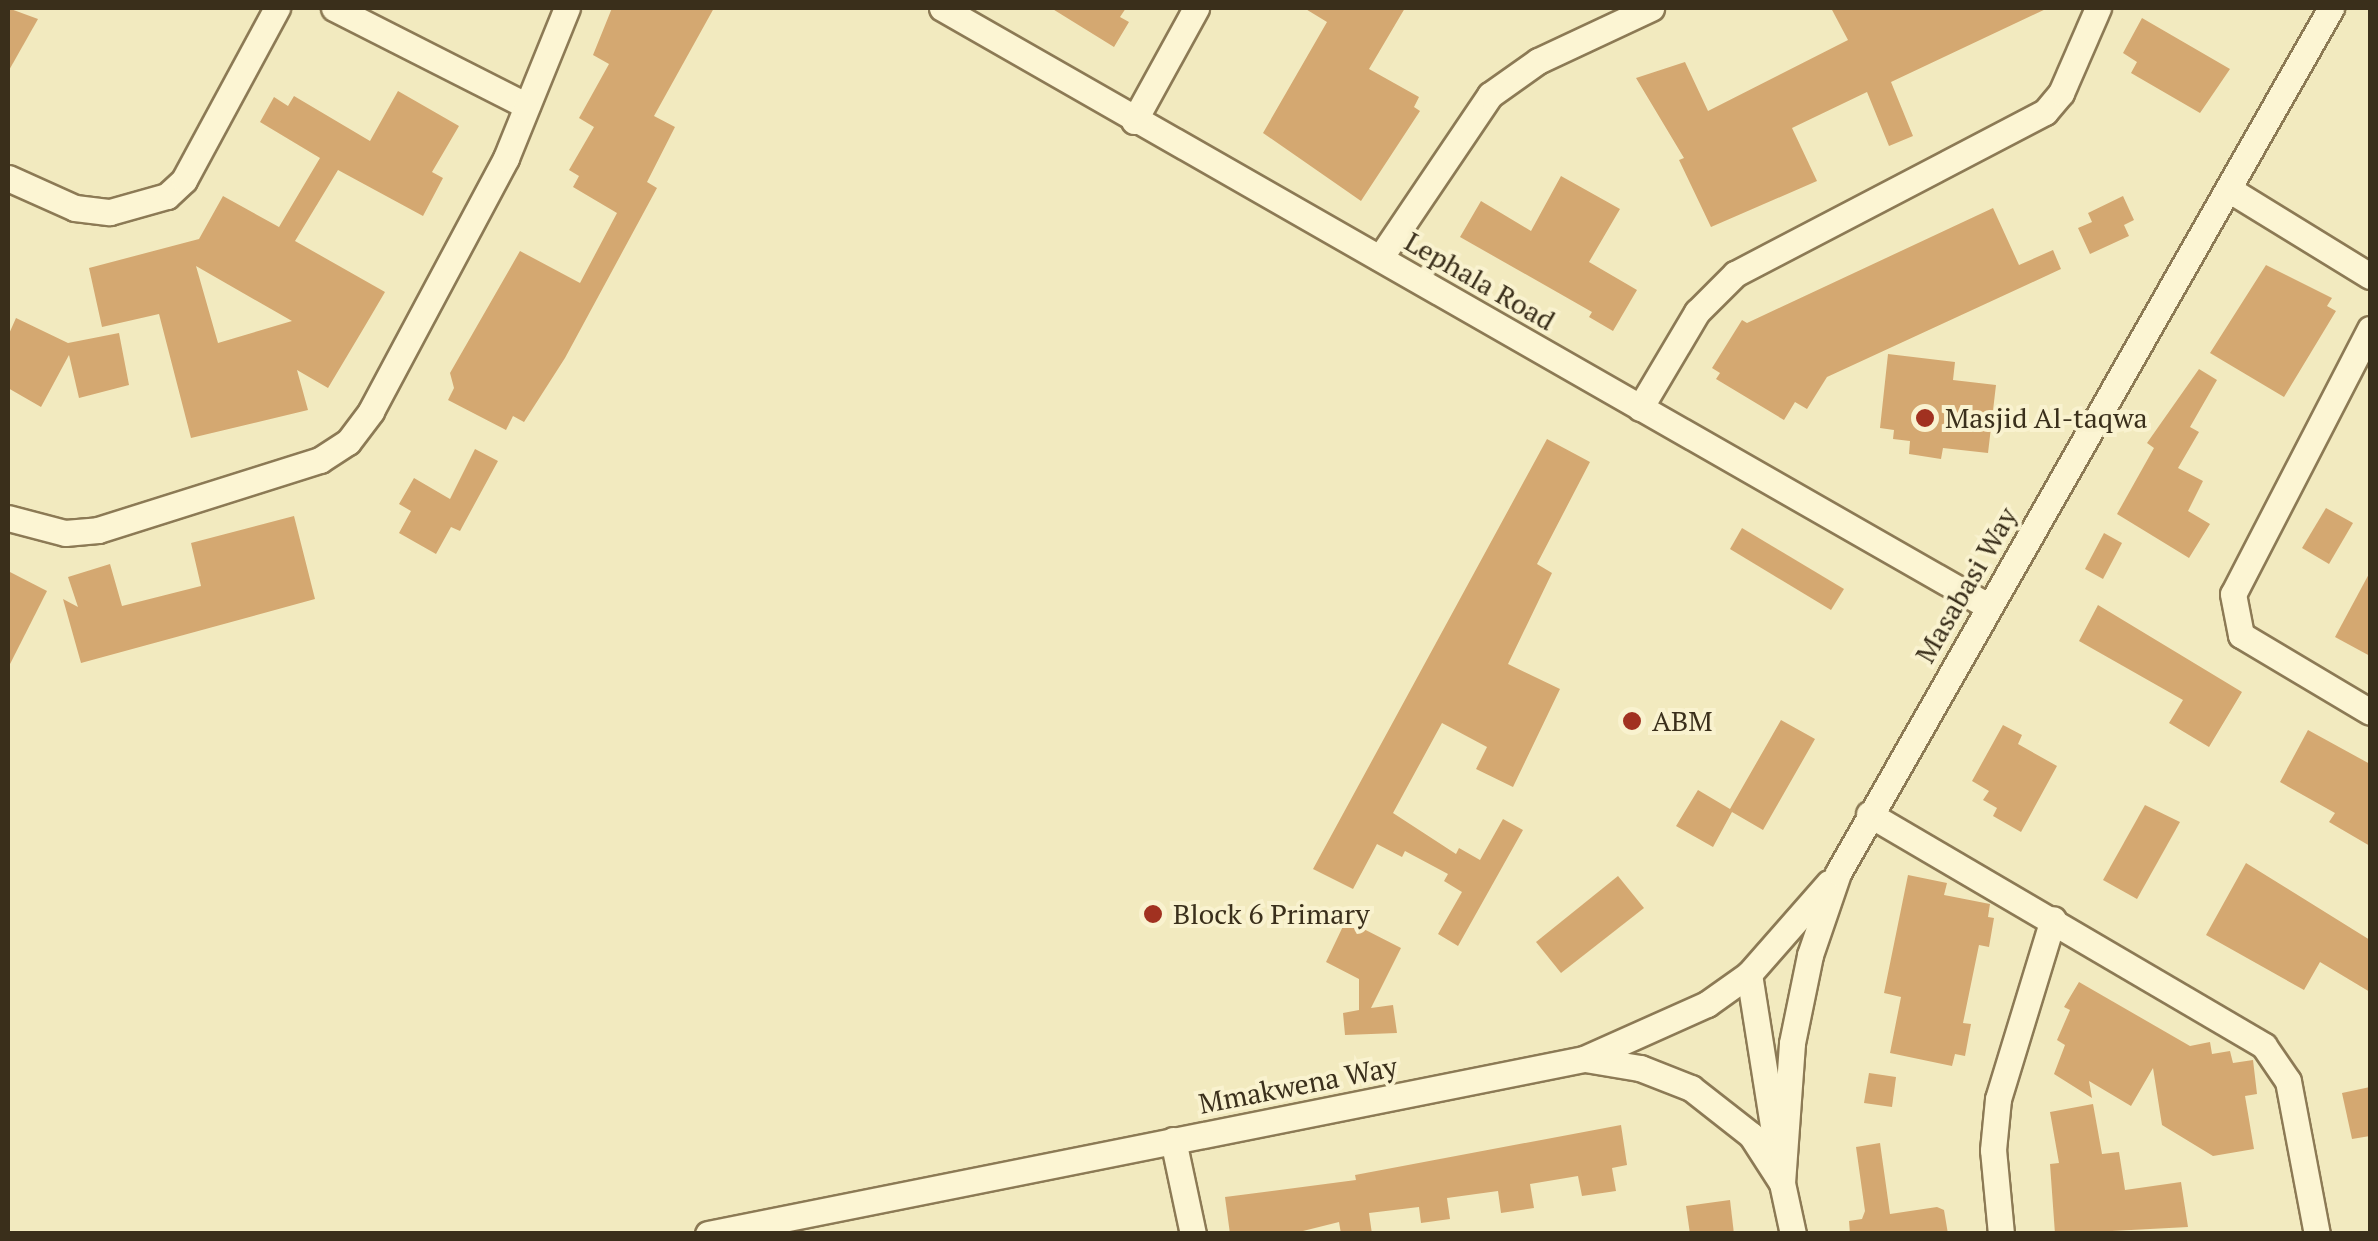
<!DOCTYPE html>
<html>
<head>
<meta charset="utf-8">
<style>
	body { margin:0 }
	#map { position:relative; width:2378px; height:1241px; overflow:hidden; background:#f2eabf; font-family:"PT Serif",serif }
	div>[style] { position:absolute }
	.building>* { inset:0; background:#d4a871 }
	.roads { filter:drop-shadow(2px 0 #8c7a55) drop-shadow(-2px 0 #8c7a55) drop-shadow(0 2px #8c7a55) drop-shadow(0 -2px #8c7a55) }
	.street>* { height:25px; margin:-12.5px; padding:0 12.5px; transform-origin:12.5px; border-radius:12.5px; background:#fcf5d3 }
	.dots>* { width:28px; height:28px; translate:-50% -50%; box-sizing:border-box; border:5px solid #f9f2cf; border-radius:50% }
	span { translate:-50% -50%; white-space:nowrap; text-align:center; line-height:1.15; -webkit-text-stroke:8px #f9f2cf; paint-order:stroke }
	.street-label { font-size:28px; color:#3a2f1b }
	.poi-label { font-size:28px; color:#3a2f1b }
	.left { translate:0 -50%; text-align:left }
	.frame { position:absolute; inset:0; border:10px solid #3a2f1b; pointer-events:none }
</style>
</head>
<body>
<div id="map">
	<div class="building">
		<i style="clip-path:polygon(8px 8px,38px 19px,8px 72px)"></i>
		<i style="clip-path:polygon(612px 8px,714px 8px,654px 116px,675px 127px,647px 182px,657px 188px,565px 358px,524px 422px,513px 416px,506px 430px,448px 400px,454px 388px,450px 373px,520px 251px,580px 283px,617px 213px,573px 187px,579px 176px,569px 170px,594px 127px,579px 118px,609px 64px,593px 55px)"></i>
		<i style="clip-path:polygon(1051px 8px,1126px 8px,1120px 17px,1129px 22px,1114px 47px)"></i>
		<i style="clip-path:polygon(1304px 8px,1405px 8px,1369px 69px,1419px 97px,1414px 107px,1420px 111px,1361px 201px,1263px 133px,1327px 22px)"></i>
		<i style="clip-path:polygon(1831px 8px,2048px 8px,1891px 82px,1913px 136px,1889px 146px,1867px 92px,1792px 128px,1817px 181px,1711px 227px,1679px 160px,1684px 158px,1636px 78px,1685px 62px,1708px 111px,1848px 40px)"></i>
		<i style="clip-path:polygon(2142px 18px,2230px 69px,2200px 113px,2131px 73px,2137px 62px,2123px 53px)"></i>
		<i style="clip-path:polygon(evenodd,398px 91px,459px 126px,432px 172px,443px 178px,423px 216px,338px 170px,295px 241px,385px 292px,365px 326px,328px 388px,297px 370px,308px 410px,191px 438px,159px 314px,102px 327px,89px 268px,199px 239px,223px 196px,279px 227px,320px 158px,260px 122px,274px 97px,288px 106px,294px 96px,370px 141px,398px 91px,196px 266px,292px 321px,218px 343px,196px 266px)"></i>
		<i style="clip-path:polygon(1561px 176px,1620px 209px,1589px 262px,1637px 290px,1613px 331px,1589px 317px,1592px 312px,1460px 237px,1481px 201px,1531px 231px)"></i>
		<i style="clip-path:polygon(2123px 196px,2134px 220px,2124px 225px,2129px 236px,2090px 254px,2078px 228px,2092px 222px,2088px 213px)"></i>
		<i style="clip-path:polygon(1993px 208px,2019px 265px,2053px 250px,2061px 269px,1827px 377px,1807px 409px,1795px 402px,1784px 420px,1716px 379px,1720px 373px,1712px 368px,1742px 320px,1747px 323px)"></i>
		<i style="clip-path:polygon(2266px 265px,2332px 298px,2327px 306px,2336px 311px,2284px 397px,2210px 353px)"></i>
		<i style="clip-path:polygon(16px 318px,68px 343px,119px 333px,129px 385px,79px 398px,69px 355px,41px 407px,8px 388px,8px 336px)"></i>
		<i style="clip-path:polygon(1888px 354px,1955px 362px,1953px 380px,1996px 385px,1988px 453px,1943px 448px,1941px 459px,1909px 454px,1910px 441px,1893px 439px,1894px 430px,1880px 428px)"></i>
		<i style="clip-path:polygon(2199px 369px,2217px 380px,2190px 427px,2199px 432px,2178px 468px,2203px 481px,2188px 511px,2210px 524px,2189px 558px,2117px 514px,2154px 448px,2147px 443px)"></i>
		<i style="clip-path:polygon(1547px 439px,1590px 462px,1537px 564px,1552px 573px,1508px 664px,1560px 689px,1513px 787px,1476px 769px,1487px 747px,1442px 723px,1393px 813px,1456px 854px,1459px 848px,1480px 860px,1503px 819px,1523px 830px,1458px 946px,1438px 934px,1462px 892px,1444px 881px,1448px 874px,1405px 851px,1402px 857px,1377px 844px,1353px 889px,1313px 869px)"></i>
		<i style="clip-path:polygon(475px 449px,498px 461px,460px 531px,451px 527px,436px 554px,399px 533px,411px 511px,399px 504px,414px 478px,450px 499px)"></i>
		<i style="clip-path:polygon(2326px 508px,2353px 523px,2329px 564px,2302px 548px)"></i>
		<i style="clip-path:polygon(294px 516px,315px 599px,81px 663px,63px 599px,78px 607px,68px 577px,110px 564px,122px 606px,201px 586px,191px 543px)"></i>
		<i style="clip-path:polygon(1742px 528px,1844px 589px,1831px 610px,1730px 549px)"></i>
		<i style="clip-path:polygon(2104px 533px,2122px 543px,2103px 579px,2085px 569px)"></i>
		<i style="clip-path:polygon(8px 571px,47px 591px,8px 668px)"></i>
		<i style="clip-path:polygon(2370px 572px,2370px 656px,2335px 637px)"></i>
		<i style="clip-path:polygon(2098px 605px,2242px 692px,2209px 747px,2169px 723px,2183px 700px,2079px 641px)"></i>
		<i style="clip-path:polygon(1781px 720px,1815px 739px,1763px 830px,1732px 812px,1713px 847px,1676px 826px,1698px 790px,1730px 809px)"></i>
		<i style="clip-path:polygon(2003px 725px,2022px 735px,2018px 744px,2057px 766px,2021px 832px,1993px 816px,1997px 808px,1983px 800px,1989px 791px,1972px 781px)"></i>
		<i style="clip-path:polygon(2308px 730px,2370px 764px,2370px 846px,2329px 822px,2335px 813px,2280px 782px)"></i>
		<i style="clip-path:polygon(2145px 805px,2180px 822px,2137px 899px,2103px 880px)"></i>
		<i style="clip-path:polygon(2246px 863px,2370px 940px,2370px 992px,2320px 962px,2304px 990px,2206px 935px)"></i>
		<i style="clip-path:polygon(1908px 875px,1947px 883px,1944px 895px,1990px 904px,1988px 917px,1994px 918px,1989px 947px,1979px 945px,1963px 1023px,1971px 1024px,1965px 1056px,1955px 1054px,1952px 1066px,1890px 1053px,1901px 997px,1884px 993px)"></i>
		<i style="clip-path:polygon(1618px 876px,1644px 908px,1561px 973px,1536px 942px)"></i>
		<i style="clip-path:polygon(1346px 920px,1401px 948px,1371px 1008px,1393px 1005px,1397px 1033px,1345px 1035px,1343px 1013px,1359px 1010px,1359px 979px,1326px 962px)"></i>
		<i style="clip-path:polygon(2079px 982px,2190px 1046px,2210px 1042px,2212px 1054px,2230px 1051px,2233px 1063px,2253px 1060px,2257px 1094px,2245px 1096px,2254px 1149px,2213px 1156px,2162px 1125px,2153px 1068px,2131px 1106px,2089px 1081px,2092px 1098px,2054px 1074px,2065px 1045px,2057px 1040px,2070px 1010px,2064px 1007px)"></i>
		<i style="clip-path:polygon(1869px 1073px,1896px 1077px,1892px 1107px,1864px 1103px)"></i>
		<i style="clip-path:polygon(2370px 1087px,2370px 1136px,2352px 1139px,2342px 1093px)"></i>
		<i style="clip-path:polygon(2093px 1104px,2102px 1154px,2119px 1152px,2125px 1190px,2181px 1182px,2188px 1227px,2055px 1234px,2050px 1164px,2059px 1163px,2050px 1112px)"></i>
		<i style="clip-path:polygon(1621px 1125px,1627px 1165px,1612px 1168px,1616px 1191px,1582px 1196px,1578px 1176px,1530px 1184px,1534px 1208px,1501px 1213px,1498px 1191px,1447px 1198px,1450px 1219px,1421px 1223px,1419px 1207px,1369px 1213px,1372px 1234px,1341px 1234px,1339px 1222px,1291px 1234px,1230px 1234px,1225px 1197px,1356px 1180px,1355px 1175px)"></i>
		<i style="clip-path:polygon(1880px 1143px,1890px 1214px,1937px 1207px,1944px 1210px,1948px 1234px,1850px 1234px,1849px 1221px,1862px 1219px,1865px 1211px,1856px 1147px)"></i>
		<i style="clip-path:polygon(1730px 1200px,1734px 1234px,1690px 1234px,1686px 1206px)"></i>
	</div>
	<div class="roads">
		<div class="street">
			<i style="left:334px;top:8px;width:216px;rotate:26.9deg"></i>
			<i style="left:942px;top:8px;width:1205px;rotate:29.76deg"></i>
			<i style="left:1134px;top:121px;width:129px;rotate:-61.2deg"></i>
			<i style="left:8px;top:178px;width:73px;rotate:24.1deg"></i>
			<i style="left:75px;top:208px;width:35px;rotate:7deg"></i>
			<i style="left:110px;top:212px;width:59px;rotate:-15.7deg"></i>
			<i style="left:167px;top:196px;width:23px;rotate:-43deg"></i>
			<i style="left:184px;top:180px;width:196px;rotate:-61.6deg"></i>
			<i style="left:2230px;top:190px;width:164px;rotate:31.6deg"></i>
			<i style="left:1380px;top:258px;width:197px;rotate:-56deg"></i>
			<i style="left:1490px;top:95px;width:59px;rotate:-35.3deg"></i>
			<i style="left:1538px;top:61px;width:125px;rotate:-25.1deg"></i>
			<i style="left:2370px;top:329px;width:298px;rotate:117.3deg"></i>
			<i style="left:2233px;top:594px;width:42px;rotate:79deg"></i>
			<i style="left:2241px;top:635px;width:150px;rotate:30.8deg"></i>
			<i style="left:1640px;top:408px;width:112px;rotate:-59.3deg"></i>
			<i style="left:1697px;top:312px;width:54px;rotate:-45deg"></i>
			<i style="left:1735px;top:274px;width:350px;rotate:-27.6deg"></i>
			<i style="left:2045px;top:112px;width:25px;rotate:-50deg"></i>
			<i style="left:2061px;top:93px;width:93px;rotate:-66.5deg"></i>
			<i style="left:8px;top:518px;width:59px;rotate:14.7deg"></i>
			<i style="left:65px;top:533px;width:33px;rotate:-5deg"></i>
			<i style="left:98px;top:530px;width:233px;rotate:-17.5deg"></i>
			<i style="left:320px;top:460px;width:33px;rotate:-33deg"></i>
			<i style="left:348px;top:442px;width:39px;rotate:-53deg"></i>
			<i style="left:371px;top:411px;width:287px;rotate:-61.9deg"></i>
			<i style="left:506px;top:158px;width:162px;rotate:-67.9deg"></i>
			<i style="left:1869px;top:814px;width:458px;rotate:30.4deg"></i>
			<i style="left:2264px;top:1046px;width:42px;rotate:55.6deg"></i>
			<i style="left:2288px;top:1081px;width:156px;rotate:79.3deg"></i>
			<i style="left:1749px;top:974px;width:167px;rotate:81deg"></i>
			<i style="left:1585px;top:1059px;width:56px;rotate:9.3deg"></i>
			<i style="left:1640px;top:1068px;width:55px;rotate:21.4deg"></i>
			<i style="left:1691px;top:1088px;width:76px;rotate:38.1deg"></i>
			<i style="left:1751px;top:1135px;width:57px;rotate:57.1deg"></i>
			<i style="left:1173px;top:1140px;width:96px;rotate:78deg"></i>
			<i style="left:708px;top:1234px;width:893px;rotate:-11.3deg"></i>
			<i style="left:1584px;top:1059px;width:135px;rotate:-24.1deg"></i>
			<i style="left:1707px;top:1004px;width:52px;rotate:-35.5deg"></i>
			<i style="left:1749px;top:974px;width:121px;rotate:-48.7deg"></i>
			<i style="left:1793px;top:1234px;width:52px;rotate:-102.2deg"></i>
			<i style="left:1782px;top:1183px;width:140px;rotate:-85.9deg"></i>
			<i style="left:1792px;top:1043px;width:90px;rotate:-78.4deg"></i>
			<i style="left:1810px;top:955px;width:87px;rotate:-71.1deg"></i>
			<i style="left:1838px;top:873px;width:996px;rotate:-60.32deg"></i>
			<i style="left:2001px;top:1234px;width:84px;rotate:-95.4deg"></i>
			<i style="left:1993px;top:1150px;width:51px;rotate:-84.4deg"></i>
			<i style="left:1998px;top:1099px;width:188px;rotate:-73deg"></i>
		</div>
	</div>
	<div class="dots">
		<i style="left:1925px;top:418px;background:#a13120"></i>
		<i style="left:1632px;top:721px;background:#a13120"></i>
		<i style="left:1153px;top:914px;background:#a13120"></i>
	</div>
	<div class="street-label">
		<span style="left:1480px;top:281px;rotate:30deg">Lephala Road</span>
		<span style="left:1966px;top:585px;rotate:-60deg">Masabasi Way</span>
		<span style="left:1298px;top:1085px;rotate:-11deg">Mmakwena Way</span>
	</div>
	<div class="poi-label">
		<span class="left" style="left:1945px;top:418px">Masjid Al-taqwa</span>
		<span class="left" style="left:1652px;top:721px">ABM</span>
		<span class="left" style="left:1173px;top:914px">Block 6 Primary</span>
	</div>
	<div class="frame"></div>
</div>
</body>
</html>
